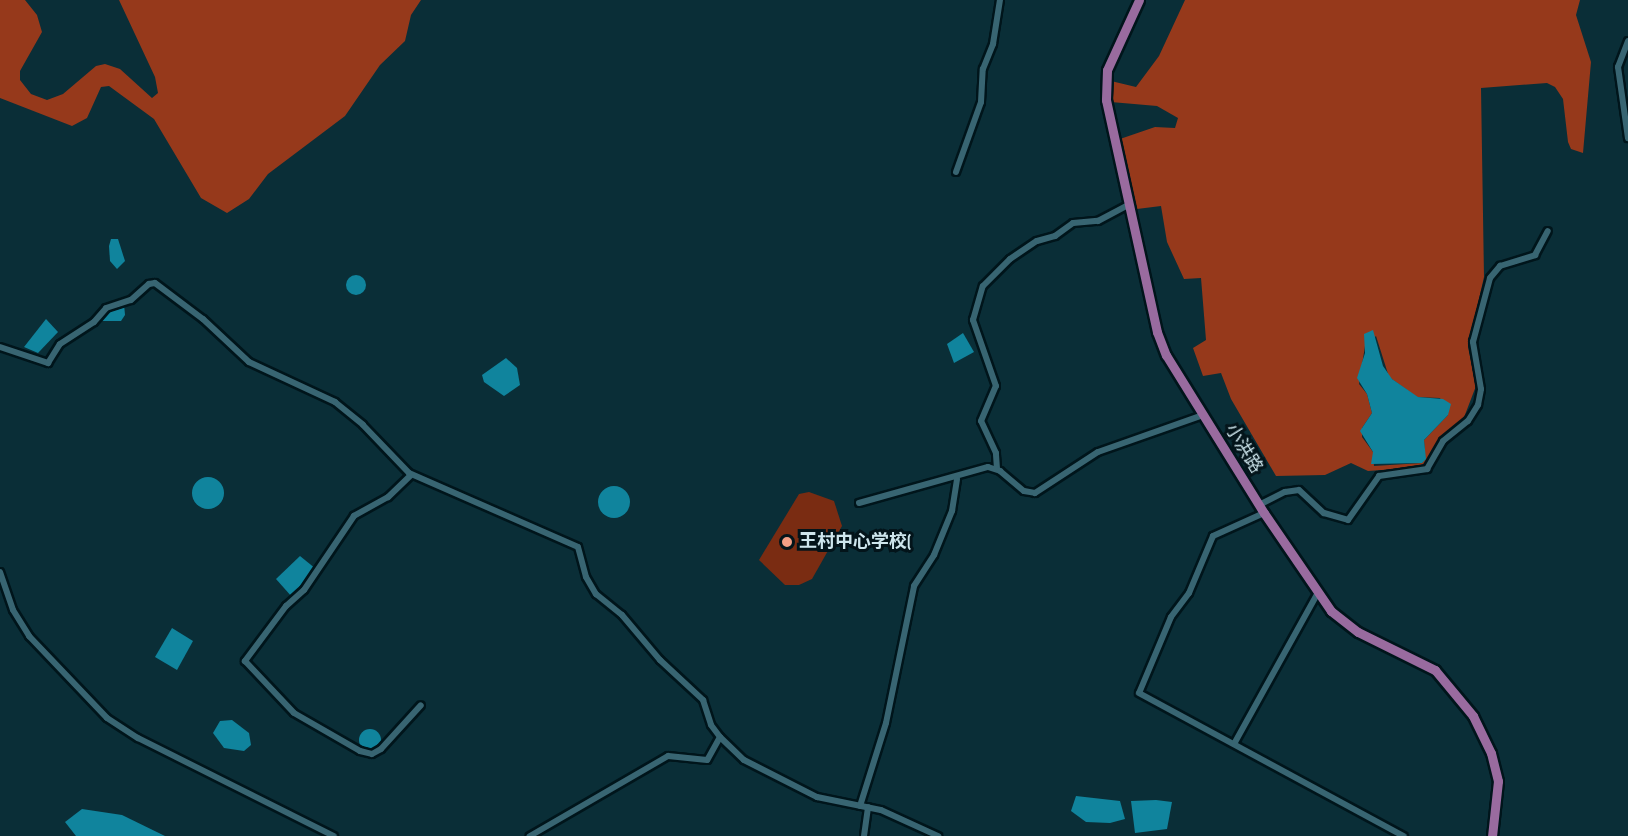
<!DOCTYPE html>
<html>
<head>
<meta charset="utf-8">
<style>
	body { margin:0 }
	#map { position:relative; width:1628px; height:836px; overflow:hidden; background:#0a2e37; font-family:"Sofia Sans Condensed","Noto Sans SC",sans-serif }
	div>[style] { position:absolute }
	.green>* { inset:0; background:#7a2c12 }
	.forest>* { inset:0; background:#96391b }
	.water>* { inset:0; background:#10849d }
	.round { border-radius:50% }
	.roads { filter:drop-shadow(2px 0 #00151b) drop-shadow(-2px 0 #00151b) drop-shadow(0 2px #00151b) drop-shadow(0 -2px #00151b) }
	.minor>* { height:6px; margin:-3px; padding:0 3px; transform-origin:3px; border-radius:3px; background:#386572 }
	.primary>* { height:9px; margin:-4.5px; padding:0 4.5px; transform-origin:4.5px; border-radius:4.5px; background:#996b9f }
	.dots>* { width:16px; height:16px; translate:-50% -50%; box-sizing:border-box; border:3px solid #03141a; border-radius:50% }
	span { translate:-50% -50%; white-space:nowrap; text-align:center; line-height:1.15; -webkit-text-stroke:6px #03141a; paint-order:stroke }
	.street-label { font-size:18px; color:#cee6ed }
	.poi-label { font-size:18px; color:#cee6ed; font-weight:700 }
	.left { translate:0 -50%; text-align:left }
</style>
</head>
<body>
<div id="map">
	<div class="green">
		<i style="clip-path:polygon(809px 492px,834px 501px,842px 526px,812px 579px,799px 585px,785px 585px,759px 560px,799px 494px)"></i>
	</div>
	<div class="forest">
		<i style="clip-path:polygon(0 0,25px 0,37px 15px,42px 32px,20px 71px,20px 80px,31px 94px,47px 100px,63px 94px,96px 66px,105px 64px,120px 69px,152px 98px,158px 93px,155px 77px,119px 0,421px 0,411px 15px,405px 41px,380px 65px,345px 116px,268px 174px,249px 199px,227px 213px,201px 198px,154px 119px,109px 86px,101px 87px,87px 118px,72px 126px,0 98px)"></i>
		<i style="clip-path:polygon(evenodd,1185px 0,1580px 0,1576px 15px,1591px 62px,1583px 153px,1571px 149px,1568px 142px,1563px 99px,1555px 87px,1547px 83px,1481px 88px,1484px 277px,1468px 347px,1476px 386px,1463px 420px,1444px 436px,1423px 467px,1368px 471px,1351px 463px,1325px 475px,1276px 476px,1231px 399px,1221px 373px,1203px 376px,1193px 348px,1206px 340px,1201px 278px,1184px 279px,1167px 242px,1161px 206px,1137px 209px,1120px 139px,1155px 127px,1175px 128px,1178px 118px,1157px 106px,1111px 102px,1111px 81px,1136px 87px,1159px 56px,1185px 0,1376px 336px,1389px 377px,1417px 397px,1440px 398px,1448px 415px,1424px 440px,1425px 456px,1422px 463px,1374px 466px,1373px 452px,1362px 437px,1362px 428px,1372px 413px,1367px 394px,1359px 384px,1365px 346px,1376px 336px)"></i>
	</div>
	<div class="water">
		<i style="clip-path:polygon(118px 239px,125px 261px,117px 269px,110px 261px,109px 246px,111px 239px)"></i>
		<i class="round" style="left:346px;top:275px;width:20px;height:20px"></i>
		<i style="clip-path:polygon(124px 304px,125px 315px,121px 321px,100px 321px,108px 311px)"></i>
		<i style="clip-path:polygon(46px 319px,58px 332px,38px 353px,24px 347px)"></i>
		<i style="clip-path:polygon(1373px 330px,1383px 366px,1392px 379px,1418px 397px,1443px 399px,1451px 404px,1448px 415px,1424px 440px,1426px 459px,1422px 463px,1371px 464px,1373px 452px,1360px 431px,1372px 413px,1367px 394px,1357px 378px,1365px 353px,1364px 334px)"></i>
		<i style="clip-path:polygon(963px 333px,974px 352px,954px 363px,947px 344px)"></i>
		<i style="clip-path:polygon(506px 358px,517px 368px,520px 385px,504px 396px,484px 382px,482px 375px)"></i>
		<i class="round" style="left:192px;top:477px;width:32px;height:32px"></i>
		<i class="round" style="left:598px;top:486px;width:32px;height:32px"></i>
		<i style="clip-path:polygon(300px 556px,316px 569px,292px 597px,276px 579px)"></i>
		<i style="clip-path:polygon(172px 628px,193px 641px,177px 670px,155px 657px)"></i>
		<i style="clip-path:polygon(232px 720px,249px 733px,251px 745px,244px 751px,224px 748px,213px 733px,220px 721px)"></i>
		<i class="round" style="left:359px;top:729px;width:22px;height:22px"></i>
		<i style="clip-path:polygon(1076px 796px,1120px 801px,1125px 819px,1110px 823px,1086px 822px,1071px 811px)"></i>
		<i style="clip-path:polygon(1156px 800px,1172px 802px,1167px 829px,1135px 833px,1131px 801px)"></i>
		<i style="clip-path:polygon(82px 809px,122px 815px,165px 836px,76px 836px,65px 822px)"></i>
	</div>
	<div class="roads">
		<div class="minor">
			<i style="left:1628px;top:41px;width:28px;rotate:111deg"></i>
			<i style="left:1618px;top:67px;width:72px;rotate:82deg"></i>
			<i style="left:956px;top:172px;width:74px;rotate:-70.3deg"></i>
			<i style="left:981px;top:102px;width:33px;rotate:-87deg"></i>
			<i style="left:983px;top:69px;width:27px;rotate:-68deg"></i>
			<i style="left:993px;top:44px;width:45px;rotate:-81deg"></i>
			<i style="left:0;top:347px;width:51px;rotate:18.4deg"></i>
			<i style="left:48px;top:363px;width:22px;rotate:-58deg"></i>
			<i style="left:60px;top:344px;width:40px;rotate:-32.9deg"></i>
			<i style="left:94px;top:322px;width:18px;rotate:-49deg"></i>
			<i style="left:106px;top:308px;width:26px;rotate:-18deg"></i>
			<i style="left:131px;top:300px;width:24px;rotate:-42deg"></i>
			<i style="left:149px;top:284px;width:6px;rotate:-9deg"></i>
			<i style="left:155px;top:283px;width:60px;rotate:36.9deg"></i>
			<i style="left:203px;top:319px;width:63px;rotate:43.1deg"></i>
			<i style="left:249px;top:362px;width:95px;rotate:24.9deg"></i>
			<i style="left:335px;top:402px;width:36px;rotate:39deg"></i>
			<i style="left:363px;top:425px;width:66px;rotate:46.2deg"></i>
			<i style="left:409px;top:473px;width:184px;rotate:23.6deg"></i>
			<i style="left:578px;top:547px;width:31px;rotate:75deg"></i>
			<i style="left:586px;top:577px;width:20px;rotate:60deg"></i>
			<i style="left:596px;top:594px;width:33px;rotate:39deg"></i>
			<i style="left:622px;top:615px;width:59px;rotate:49.8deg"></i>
			<i style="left:660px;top:660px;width:59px;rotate:42.9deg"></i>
			<i style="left:703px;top:700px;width:26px;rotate:72deg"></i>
			<i style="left:711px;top:725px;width:15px;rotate:53deg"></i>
			<i style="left:720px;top:737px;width:26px;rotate:119deg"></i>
			<i style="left:707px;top:760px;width:39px;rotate:-174deg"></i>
			<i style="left:668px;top:756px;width:160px;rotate:149.9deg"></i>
			<i style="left:997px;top:469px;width:16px;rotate:-94deg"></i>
			<i style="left:996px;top:453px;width:35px;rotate:-115deg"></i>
			<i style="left:981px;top:421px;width:38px;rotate:-67deg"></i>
			<i style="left:996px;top:386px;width:70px;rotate:-109.2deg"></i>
			<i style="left:973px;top:320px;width:35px;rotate:-74deg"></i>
			<i style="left:983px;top:286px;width:38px;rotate:-45deg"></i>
			<i style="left:1010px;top:259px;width:32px;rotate:-34deg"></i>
			<i style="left:1037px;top:241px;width:19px;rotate:-16deg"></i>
			<i style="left:1055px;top:236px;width:22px;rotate:-36deg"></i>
			<i style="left:1073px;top:223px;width:25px;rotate:-5deg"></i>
			<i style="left:1098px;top:221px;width:36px;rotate:-28deg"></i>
			<i style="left:411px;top:475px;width:32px;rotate:136deg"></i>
			<i style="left:388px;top:497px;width:39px;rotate:151deg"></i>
			<i style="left:354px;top:516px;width:89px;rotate:124deg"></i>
			<i style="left:304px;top:590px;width:24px;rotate:138deg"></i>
			<i style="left:286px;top:606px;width:69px;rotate:126.7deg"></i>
			<i style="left:245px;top:661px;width:71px;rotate:46.7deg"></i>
			<i style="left:294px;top:713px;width:76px;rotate:29.9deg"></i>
			<i style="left:360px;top:751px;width:12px;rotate:14deg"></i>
			<i style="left:372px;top:754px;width:10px;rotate:-29deg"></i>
			<i style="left:381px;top:749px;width:59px;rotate:-47.7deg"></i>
			<i style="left:859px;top:503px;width:134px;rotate:-15.6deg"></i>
			<i style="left:988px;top:467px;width:13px;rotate:18deg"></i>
			<i style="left:1000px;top:471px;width:31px;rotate:40deg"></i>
			<i style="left:1024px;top:491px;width:11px;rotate:10deg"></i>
			<i style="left:1035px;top:493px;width:75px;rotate:-33.1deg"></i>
			<i style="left:1098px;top:452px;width:111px;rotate:-19.4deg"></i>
			<i style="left:1259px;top:505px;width:29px;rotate:-27deg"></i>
			<i style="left:1285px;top:492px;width:14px;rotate:-8deg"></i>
			<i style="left:1299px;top:490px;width:34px;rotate:43deg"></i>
			<i style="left:1324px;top:513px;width:25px;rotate:16deg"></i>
			<i style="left:1348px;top:520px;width:54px;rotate:-54.8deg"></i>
			<i style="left:1379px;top:476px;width:49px;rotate:-8.3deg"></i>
			<i style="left:1427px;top:469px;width:32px;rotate:-60deg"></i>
			<i style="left:1443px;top:441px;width:32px;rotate:-39deg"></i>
			<i style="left:1468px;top:421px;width:19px;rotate:-58deg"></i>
			<i style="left:1478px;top:405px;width:16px;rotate:-79deg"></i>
			<i style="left:1481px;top:389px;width:48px;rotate:-99.7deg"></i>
			<i style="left:1473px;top:342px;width:66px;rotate:-75.1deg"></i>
			<i style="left:1490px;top:278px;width:16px;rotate:-50deg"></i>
			<i style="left:1500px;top:266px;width:37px;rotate:-17deg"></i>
			<i style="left:1535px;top:255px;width:27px;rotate:-62deg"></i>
			<i style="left:1264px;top:513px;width:56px;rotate:155.7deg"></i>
			<i style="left:1213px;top:536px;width:62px;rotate:112.8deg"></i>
			<i style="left:1189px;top:593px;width:30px;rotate:127deg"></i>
			<i style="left:1171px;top:617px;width:82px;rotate:112.8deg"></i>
			<i style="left:1139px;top:693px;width:301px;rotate:28.4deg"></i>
			<i style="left:0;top:572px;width:40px;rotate:71.1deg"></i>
			<i style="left:13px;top:610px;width:31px;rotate:58deg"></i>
			<i style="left:29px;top:636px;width:113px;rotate:46.4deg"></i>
			<i style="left:107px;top:718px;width:37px;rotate:33deg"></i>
			<i style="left:138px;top:738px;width:219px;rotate:26.6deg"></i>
			<i style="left:720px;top:737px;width:33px;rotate:44deg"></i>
			<i style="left:744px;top:760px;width:82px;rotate:26.9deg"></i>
			<i style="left:817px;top:797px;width:65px;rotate:11.5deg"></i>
			<i style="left:881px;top:810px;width:63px;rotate:24.5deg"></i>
			<i style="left:1234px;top:744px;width:171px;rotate:-61deg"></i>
			<i style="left:860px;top:806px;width:87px;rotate:-72.6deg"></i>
			<i style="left:886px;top:723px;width:140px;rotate:-78.4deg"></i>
			<i style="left:914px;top:586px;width:37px;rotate:-57deg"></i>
			<i style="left:934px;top:555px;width:48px;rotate:-67.8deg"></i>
			<i style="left:952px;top:511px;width:32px;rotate:-81deg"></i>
			<i style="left:864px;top:836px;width:29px;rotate:-82deg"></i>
		</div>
		<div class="primary">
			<i style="left:1139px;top:0;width:77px;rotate:114.6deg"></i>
			<i style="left:1107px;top:70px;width:30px;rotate:92deg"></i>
			<i style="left:1106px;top:100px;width:238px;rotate:77.6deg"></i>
			<i style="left:1157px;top:332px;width:25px;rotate:69deg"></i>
			<i style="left:1166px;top:355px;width:186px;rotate:58.2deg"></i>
			<i style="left:1264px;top:513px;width:119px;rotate:55.6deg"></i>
			<i style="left:1331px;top:611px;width:34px;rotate:38deg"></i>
			<i style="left:1358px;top:632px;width:86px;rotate:26.3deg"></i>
			<i style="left:1435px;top:670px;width:60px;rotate:50.4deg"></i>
			<i style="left:1473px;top:716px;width:41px;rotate:64.1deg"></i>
			<i style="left:1491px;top:753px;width:29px;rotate:76deg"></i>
			<i style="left:1498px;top:781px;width:55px;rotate:96.2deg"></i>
		</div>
	</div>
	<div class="dots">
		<i style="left:787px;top:542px;background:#f39f85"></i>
	</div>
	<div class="street-label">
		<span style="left:1243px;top:449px;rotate:58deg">小洪路</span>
	</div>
	<div class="poi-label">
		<span class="left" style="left:799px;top:542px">王村中心学校(</span>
	</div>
</div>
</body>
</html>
